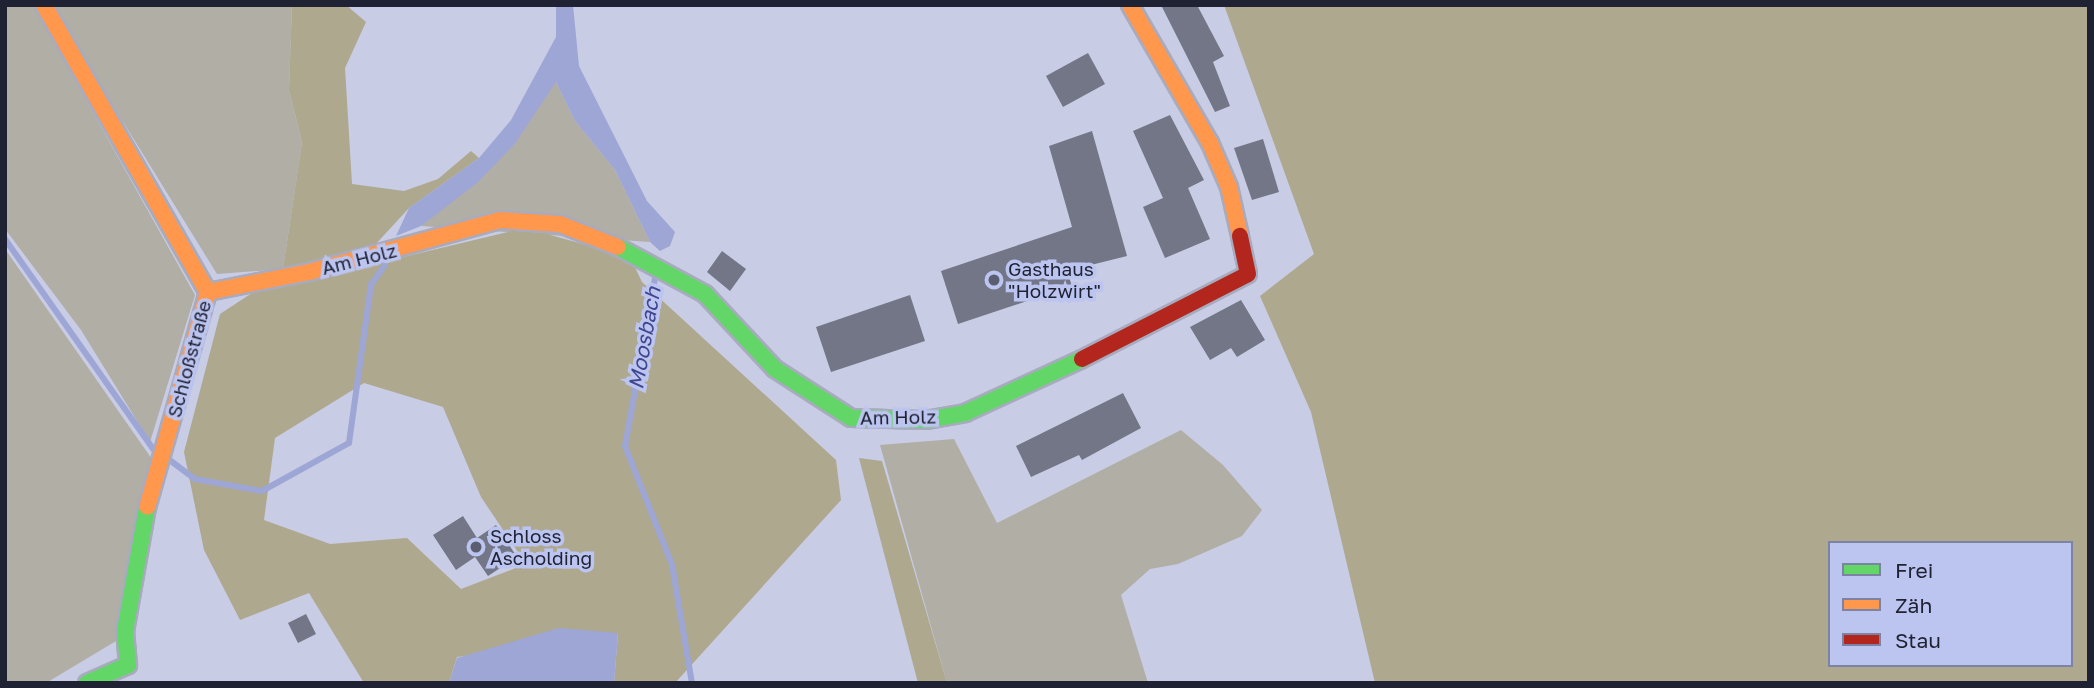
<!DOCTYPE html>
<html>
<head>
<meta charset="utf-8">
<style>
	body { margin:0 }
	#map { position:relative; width:2094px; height:688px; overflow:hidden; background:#c8cce4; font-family:"Golos Text",sans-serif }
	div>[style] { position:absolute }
	.green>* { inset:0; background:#b1aea5 }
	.forest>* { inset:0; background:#aea88f }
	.water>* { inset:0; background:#9da6d5 }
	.stream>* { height:6px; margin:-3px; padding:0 3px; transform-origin:3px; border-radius:3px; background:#9da6d5 }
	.building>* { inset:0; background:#737687 }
	.roads { filter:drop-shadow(2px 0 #a8abbe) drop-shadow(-2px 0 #a8abbe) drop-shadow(0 2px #a8abbe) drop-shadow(0 -2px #a8abbe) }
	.fast>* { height:16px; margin:-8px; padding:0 8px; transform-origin:8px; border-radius:8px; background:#63d668 }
	.slow>* { height:16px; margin:-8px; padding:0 8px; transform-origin:8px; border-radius:8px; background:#ff974d }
	.jam>* { height:16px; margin:-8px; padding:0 8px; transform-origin:8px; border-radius:8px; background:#b3261e }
	.dots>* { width:19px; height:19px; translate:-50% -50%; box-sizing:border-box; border:4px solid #bcc4f0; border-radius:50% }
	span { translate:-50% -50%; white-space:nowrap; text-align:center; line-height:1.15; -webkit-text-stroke:7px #bcc4f0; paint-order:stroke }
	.street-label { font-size:19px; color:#1f2232 }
	.poi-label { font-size:19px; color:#1f2232 }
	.left { translate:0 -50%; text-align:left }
	.water-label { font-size:21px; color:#40478e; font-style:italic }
	.frame { position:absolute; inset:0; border:7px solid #1f2232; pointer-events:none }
	.legend { position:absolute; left:1828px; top:541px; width:245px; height:126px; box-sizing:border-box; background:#bcc4f0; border:2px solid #7d83a4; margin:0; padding:9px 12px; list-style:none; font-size:21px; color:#1f2232 }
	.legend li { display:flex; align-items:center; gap:14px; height:35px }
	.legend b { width:35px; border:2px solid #7d83a4 }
</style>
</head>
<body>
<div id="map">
	<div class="green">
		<i style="clip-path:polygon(5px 5px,33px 5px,195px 295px,150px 442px,81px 330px,5px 229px)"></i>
		<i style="clip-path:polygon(51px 5px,292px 5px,289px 90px,302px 142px,283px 269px,217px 274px)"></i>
		<i style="clip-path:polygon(556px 82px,575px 121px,615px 170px,650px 242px,421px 226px,514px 145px,547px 89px)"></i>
		<i style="clip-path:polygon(5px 249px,154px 462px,116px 641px,46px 683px,5px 683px)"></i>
		<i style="clip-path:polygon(1181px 430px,1223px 465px,1262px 510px,1242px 536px,1178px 564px,1150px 569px,1121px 595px,1148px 683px,947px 683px,880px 445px,954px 439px,997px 523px)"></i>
	</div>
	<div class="forest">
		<i style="clip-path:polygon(292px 5px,346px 5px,366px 22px,345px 68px,352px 184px,404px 191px,438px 179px,471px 151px,479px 158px,409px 208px,374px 246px,283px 269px,302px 142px,289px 90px)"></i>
		<i style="clip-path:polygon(evenodd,1224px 5px,2089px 5px,2089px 683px,1375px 683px,1311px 412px,1260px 296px,1314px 254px,1224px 5px,1830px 543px,2071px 543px,2071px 665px,1830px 665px,1830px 543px)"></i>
		<i style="clip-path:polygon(evenodd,525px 228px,630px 257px,642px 282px,836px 460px,841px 500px,675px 683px,614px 683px,618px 634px,457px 657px,449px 683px,364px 683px,309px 593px,240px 620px,204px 550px,184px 452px,220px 314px,252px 293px,525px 228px,364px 383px,443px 407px,481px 497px,526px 564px,461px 589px,407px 538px,330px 544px,264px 520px,275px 438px,364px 383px)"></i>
		<i style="clip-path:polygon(859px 458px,882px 461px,947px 683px,918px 683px)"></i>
	</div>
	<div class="water">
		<i style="clip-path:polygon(556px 5px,573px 5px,579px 66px,647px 201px,675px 232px,670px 246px,660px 251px,650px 242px,615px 170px,575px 121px,556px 82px,514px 145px,477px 183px,421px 226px,396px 236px,409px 208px,479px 158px,511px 120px,556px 37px)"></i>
		<i style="clip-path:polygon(559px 628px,618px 633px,614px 683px,449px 683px,457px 658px)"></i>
	</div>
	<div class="stream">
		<i style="left:5px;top:239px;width:257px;rotate:54.8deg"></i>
		<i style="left:655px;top:278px;width:171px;rotate:100.1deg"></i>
		<i style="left:625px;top:446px;width:128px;rotate:68.4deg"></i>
		<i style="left:672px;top:565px;width:120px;rotate:80.4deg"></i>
		<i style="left:171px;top:461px;width:30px;rotate:37deg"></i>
		<i style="left:195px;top:479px;width:68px;rotate:10.2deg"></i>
		<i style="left:262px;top:491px;width:99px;rotate:-28.9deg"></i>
		<i style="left:349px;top:443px;width:160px;rotate:-82.1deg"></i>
		<i style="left:371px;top:285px;width:24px;rotate:-55deg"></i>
	</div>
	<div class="building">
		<i style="clip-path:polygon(1161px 5px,1197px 5px,1224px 56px,1213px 62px,1230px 106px,1215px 112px)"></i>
		<i style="clip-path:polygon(1088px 53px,1105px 84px,1063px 107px,1046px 76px)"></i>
		<i style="clip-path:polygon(1170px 115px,1204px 180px,1188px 188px,1210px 239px,1165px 258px,1143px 207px,1163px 198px,1133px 131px)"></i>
		<i style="clip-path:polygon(1092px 131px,1127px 256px,1067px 271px,1072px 286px,958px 324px,941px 271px,1072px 227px,1049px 146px)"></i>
		<i style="clip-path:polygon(1263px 139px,1279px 192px,1252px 200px,1234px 148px)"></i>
		<i style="clip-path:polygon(722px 251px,746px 269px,730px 291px,707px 272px)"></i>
		<i style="clip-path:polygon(910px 295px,925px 341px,831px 372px,816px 327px)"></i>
		<i style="clip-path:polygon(1241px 300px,1265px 340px,1237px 357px,1231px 348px,1210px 360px,1190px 327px)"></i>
		<i style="clip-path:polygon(1123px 393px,1141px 428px,1082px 460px,1079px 455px,1031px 477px,1016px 446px)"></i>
		<i style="clip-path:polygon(463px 516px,477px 538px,496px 525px,517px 557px,488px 576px,475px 557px,456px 570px,433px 535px)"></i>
		<i style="clip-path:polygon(306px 614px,316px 634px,298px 643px,288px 623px)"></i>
	</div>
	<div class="roads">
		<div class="fast">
			<i style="left:618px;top:247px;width:99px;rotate:28.4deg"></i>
			<i style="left:705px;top:294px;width:103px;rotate:47deg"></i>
			<i style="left:775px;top:369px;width:90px;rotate:32.8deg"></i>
			<i style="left:851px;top:418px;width:75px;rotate:1.5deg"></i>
			<i style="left:926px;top:420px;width:40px;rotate:-10deg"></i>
			<i style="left:965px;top:413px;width:129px;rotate:-24.8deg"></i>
			<i style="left:87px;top:683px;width:45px;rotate:-23.7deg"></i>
			<i style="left:128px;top:665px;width:34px;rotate:-95deg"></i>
			<i style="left:125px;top:631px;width:126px;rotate:-79.9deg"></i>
		</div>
		<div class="slow">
			<i style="left:44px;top:5px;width:331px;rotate:60.3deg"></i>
			<i style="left:208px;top:292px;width:223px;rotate:105.8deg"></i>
			<i style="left:1130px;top:5px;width:160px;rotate:59.9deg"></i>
			<i style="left:1210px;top:143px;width:48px;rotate:66.6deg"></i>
			<i style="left:1229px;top:187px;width:50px;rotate:77.3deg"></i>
			<i style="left:208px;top:292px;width:103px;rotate:-11.2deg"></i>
			<i style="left:309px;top:272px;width:198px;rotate:-15.2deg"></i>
			<i style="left:500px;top:220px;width:60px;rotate:3.8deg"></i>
			<i style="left:560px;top:224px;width:62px;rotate:21.6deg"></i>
		</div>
		<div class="jam">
			<i style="left:1082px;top:359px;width:186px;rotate:-27.1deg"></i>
			<i style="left:1248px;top:274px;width:39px;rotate:-102deg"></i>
		</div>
	</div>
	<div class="dots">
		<i style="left:994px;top:280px;background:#5a5e70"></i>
		<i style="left:476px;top:547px;background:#5a5e70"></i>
	</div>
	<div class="street-label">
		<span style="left:359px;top:259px;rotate:-14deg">Am Holz</span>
		<span style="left:189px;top:359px;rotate:-75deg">Schloßstraße</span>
		<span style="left:898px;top:417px;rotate:-1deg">Am Holz</span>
	</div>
	<div class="poi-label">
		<span class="left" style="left:1008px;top:280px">Gasthaus<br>"Holzwirt"</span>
		<span class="left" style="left:490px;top:547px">Schloss<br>Ascholding</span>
	</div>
	<div class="water-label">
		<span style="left:644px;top:338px;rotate:-80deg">Moosbach</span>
	</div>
	<div class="frame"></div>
	<ul class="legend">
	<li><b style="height:9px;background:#63d668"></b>Frei</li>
	<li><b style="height:9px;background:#ff974d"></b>Zäh</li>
	<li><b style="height:9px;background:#b3261e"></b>Stau</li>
	</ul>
</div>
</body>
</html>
